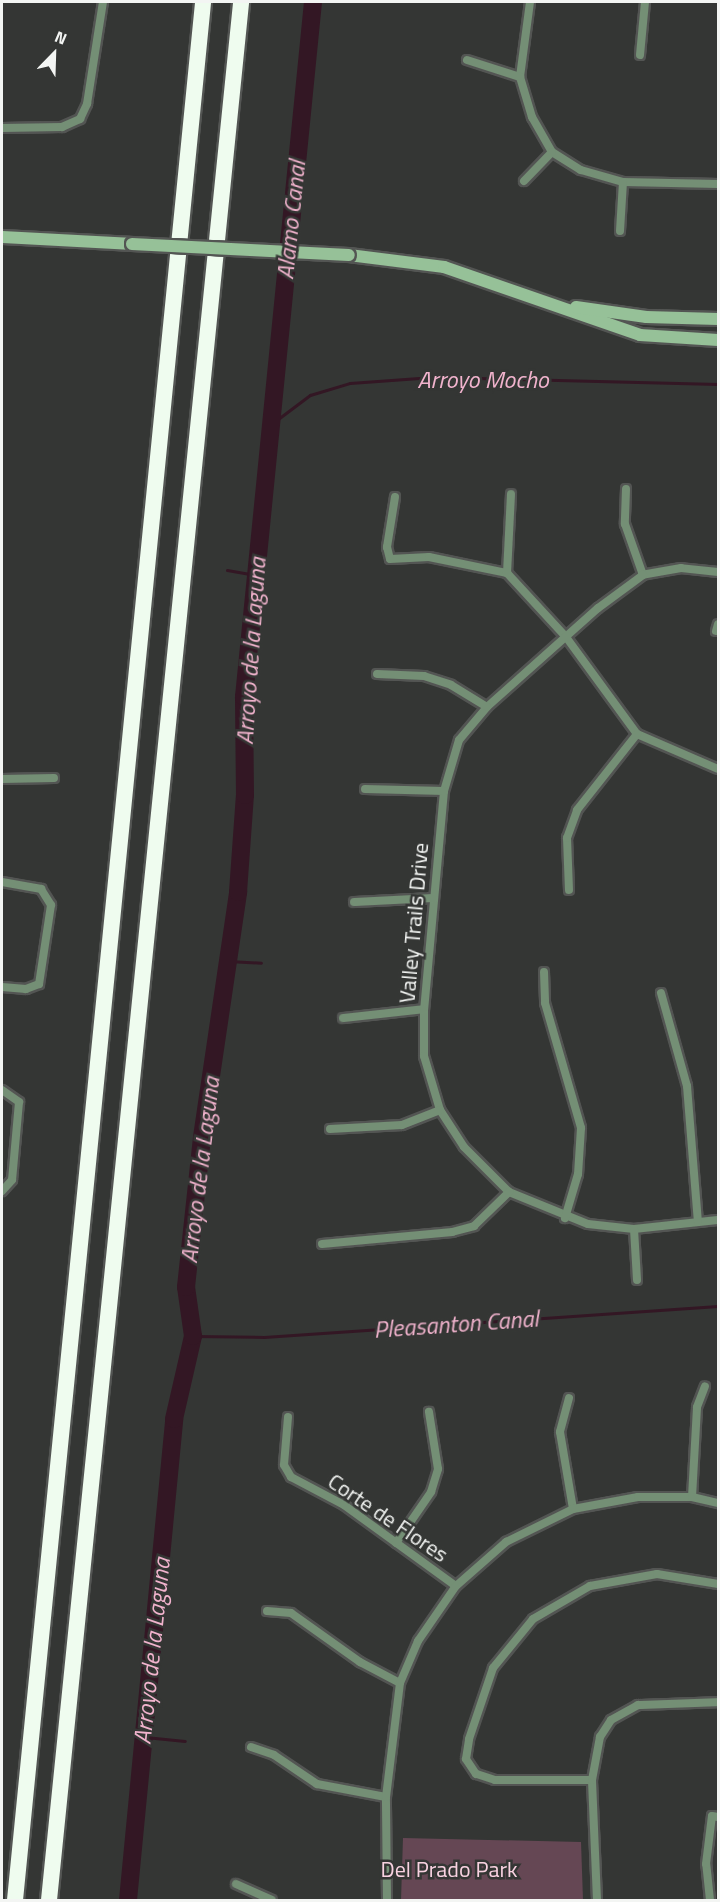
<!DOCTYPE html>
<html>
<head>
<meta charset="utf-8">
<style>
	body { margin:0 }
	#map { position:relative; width:720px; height:1902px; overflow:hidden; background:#343634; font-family:"Titillium Web",sans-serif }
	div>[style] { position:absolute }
	.green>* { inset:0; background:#654754 }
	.stream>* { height:3px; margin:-1.5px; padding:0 1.5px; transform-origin:1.5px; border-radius:1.5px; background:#331724 }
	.river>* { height:18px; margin:-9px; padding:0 9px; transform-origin:9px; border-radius:9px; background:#331724 }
	.roads { filter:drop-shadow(2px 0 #535553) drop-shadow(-2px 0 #535553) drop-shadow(0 2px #535553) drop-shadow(0 -2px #535553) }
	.minor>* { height:8px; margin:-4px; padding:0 4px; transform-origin:4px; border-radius:4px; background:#748f75 }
	.secondary>* { height:12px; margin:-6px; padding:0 6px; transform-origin:6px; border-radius:6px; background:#96c198 }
	.motorway>* { height:16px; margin:-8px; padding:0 8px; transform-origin:8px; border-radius:8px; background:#effcef }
	.bridges { filter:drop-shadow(2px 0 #535553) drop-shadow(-2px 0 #535553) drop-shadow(0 2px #535553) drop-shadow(0 -2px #535553) }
	.secondary-bridge>* { height:12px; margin:-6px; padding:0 6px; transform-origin:6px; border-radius:6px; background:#96c198 }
	span { translate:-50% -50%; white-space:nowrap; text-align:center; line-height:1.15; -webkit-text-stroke:5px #343634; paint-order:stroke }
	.street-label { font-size:22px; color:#f3f5f3 }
	.park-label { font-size:22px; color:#f9d2e1 }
	.water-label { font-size:24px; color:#f1b3cd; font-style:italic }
	.frame { position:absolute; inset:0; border:3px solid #f3f5f3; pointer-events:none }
	.north { position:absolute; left:24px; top:24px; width:60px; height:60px; -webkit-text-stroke:4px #343634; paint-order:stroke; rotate:23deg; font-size:16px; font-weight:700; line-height:24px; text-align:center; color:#f3f5f3 }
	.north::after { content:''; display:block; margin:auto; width:21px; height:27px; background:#f3f5f3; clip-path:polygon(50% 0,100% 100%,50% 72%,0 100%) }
</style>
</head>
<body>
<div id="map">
	<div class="green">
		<i style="clip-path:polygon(403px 1838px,581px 1842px,583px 1900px,401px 1900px)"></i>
	</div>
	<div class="stream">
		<i style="left:269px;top:438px;width:21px;rotate:-65deg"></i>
		<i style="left:278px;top:419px;width:40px;rotate:-37deg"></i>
		<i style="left:310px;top:395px;width:42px;rotate:-16.7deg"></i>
		<i style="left:350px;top:383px;width:83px;rotate:-4.1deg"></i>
		<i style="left:433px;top:377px;width:285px;rotate:1.4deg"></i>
		<i style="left:227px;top:570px;width:29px;rotate:10deg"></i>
		<i style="left:228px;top:961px;width:33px;rotate:3deg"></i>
		<i style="left:193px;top:1336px;width:71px;rotate:0.8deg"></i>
		<i style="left:264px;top:1337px;width:455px;rotate:-3.9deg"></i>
		<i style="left:145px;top:1737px;width:40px;rotate:5.7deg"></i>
	</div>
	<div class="river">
		<i style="left:128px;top:1900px;width:483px;rotate:-84.5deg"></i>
		<i style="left:174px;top:1419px;width:85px;rotate:-77.1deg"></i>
		<i style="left:193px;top:1336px;width:49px;rotate:-98.1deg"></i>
		<i style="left:186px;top:1287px;width:151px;rotate:-83.9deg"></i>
		<i style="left:202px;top:1137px;width:248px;rotate:-81.6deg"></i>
		<i style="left:238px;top:892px;width:97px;rotate:-85.9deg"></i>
		<i style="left:245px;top:795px;width:98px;rotate:-90.6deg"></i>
		<i style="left:244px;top:697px;width:698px;rotate:-84.33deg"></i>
	</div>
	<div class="roads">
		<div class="minor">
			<i style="left:530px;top:2px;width:76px;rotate:97.6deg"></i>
			<i style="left:520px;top:77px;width:42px;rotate:73.3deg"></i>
			<i style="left:532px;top:117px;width:40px;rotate:60.3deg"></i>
			<i style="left:552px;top:152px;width:34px;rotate:32deg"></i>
			<i style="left:581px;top:170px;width:44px;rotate:15.9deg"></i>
			<i style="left:623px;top:182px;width:95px;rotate:1.2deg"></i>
			<i style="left:640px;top:55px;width:53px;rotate:-84.6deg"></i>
			<i style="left:467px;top:60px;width:56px;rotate:17.8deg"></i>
			<i style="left:2px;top:128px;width:60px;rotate:-1deg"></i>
			<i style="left:62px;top:127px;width:20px;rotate:-24deg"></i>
			<i style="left:80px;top:119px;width:17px;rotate:-65deg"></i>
			<i style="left:87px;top:104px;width:103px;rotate:-81.1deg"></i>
			<i style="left:524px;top:181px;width:40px;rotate:-46deg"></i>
			<i style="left:620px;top:231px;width:49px;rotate:-86.5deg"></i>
			<i style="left:626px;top:489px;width:35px;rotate:92deg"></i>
			<i style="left:625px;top:524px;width:54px;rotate:70.6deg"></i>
			<i style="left:395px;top:497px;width:51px;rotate:99.1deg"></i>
			<i style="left:387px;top:547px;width:12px;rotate:76deg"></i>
			<i style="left:390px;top:559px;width:39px;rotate:-3deg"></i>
			<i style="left:429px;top:557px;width:80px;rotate:11.6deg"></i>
			<i style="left:507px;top:573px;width:87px;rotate:47.3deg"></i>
			<i style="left:566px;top:637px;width:120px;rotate:53.8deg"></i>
			<i style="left:637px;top:734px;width:88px;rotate:23.4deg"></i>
			<i style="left:718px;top:572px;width:37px;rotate:-174deg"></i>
			<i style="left:681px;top:568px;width:39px;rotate:170deg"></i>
			<i style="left:643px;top:575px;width:56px;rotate:143.7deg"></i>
			<i style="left:598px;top:608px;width:149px;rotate:138.3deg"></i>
			<i style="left:487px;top:707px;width:43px;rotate:130.3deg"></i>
			<i style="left:459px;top:740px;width:53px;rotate:106.4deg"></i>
			<i style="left:444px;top:791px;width:219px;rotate:95.2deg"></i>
			<i style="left:424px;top:1009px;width:47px;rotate:90deg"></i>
			<i style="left:424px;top:1056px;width:56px;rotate:73.5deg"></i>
			<i style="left:440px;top:1110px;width:44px;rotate:57deg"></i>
			<i style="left:464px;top:1147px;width:64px;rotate:45deg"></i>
			<i style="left:509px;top:1192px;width:85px;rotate:22.1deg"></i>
			<i style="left:588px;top:1224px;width:46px;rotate:6.2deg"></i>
			<i style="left:634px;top:1229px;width:84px;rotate:-6.1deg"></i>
			<i style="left:507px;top:573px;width:79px;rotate:-87.1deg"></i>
			<i style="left:716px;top:631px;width:7px;rotate:-74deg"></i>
			<i style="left:377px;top:674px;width:47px;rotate:2.4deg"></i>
			<i style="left:424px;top:676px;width:28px;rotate:18deg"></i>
			<i style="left:451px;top:685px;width:42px;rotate:31.4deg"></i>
			<i style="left:2px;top:779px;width:52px;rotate:-1.1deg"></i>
			<i style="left:365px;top:789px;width:79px;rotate:1.5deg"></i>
			<i style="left:2px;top:882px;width:40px;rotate:10deg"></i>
			<i style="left:41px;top:889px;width:19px;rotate:58deg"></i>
			<i style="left:51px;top:905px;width:80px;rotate:98.6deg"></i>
			<i style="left:39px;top:984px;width:14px;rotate:159deg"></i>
			<i style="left:26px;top:989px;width:24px;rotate:-175deg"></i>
			<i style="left:569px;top:890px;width:52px;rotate:-92.2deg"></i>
			<i style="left:567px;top:838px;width:30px;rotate:-70deg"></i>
			<i style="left:577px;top:810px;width:97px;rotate:-51.7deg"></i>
			<i style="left:354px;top:902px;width:80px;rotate:-2.9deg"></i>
			<i style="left:544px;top:972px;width:31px;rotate:88deg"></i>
			<i style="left:545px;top:1003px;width:130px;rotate:73.9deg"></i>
			<i style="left:581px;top:1128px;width:46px;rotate:93.7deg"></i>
			<i style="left:578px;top:1174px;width:46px;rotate:106.5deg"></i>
			<i style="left:661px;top:993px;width:97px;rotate:74.4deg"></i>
			<i style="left:687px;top:1086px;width:136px;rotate:85.4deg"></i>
			<i style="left:343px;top:1018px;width:81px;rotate:-6.3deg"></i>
			<i style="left:2px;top:1090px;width:21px;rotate:35deg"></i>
			<i style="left:19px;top:1102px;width:78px;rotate:95.1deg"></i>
			<i style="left:12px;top:1180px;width:15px;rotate:132deg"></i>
			<i style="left:330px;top:1129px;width:72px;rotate:-3.2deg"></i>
			<i style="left:402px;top:1125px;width:41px;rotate:-21.5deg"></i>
			<i style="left:634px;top:1229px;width:51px;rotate:86.6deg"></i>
			<i style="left:322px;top:1244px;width:131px;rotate:-5.3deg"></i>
			<i style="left:452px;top:1232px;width:23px;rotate:-15deg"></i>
			<i style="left:474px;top:1226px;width:49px;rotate:-44.2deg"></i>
			<i style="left:569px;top:1398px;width:35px;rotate:105deg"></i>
			<i style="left:560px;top:1432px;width:78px;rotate:80.4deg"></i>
			<i style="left:288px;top:1417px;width:48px;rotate:94.8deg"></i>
			<i style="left:284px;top:1465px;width:14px;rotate:60deg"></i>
			<i style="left:291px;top:1477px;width:60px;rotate:27.8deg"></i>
			<i style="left:344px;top:1505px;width:138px;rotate:35.9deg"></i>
			<i style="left:692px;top:1497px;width:90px;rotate:-86.8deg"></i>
			<i style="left:697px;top:1407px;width:22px;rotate:-69deg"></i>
			<i style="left:396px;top:1543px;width:62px;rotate:-55.5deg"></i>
			<i style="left:431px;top:1492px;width:24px;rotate:-73deg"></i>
			<i style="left:438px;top:1469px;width:58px;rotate:-99deg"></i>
			<i style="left:267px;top:1611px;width:24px;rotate:5deg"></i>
			<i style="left:291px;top:1613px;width:85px;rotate:35.4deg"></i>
			<i style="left:360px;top:1662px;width:45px;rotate:27.7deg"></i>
			<i style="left:251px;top:1747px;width:24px;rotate:19deg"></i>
			<i style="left:274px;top:1755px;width:52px;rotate:34deg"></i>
			<i style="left:317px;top:1784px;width:70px;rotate:10.7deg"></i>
			<i style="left:592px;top:1780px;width:97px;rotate:180deg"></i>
			<i style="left:495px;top:1780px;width:20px;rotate:-162deg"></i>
			<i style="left:476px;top:1774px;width:18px;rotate:-124deg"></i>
			<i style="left:466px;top:1759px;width:20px;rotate:-81deg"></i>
			<i style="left:469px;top:1739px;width:75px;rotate:-71.3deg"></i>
			<i style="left:493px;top:1668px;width:63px;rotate:-50.8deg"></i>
			<i style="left:533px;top:1619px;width:66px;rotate:-30.1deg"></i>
			<i style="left:590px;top:1586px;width:68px;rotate:-10.2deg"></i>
			<i style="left:657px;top:1574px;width:62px;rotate:9.3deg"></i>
			<i style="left:236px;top:1884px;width:39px;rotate:24deg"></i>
			<i style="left:387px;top:1900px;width:103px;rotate:-90.6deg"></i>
			<i style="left:386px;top:1797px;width:115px;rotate:-83deg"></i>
			<i style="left:400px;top:1683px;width:46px;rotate:-66.8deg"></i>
			<i style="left:418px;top:1641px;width:67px;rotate:-55.4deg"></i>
			<i style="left:456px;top:1586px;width:67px;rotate:-41.3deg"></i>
			<i style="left:506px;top:1542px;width:75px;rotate:-26.2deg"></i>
			<i style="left:573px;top:1509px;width:66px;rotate:-10.5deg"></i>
			<i style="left:638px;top:1497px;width:54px"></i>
			<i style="left:692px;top:1497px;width:27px;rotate:13deg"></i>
			<i style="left:597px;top:1900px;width:120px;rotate:-92.4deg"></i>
			<i style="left:592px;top:1780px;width:44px;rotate:-79.5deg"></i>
			<i style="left:600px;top:1737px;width:20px;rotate:-57deg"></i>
			<i style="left:611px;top:1720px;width:31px;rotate:-29deg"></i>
			<i style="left:638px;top:1705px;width:80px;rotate:-2.1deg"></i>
			<i style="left:710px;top:1900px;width:36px;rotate:-96deg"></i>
			<i style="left:706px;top:1864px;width:48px;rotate:-82.9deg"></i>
			<i style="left:712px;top:1816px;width:6px;rotate:9deg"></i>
		</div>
		<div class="secondary">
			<i style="left:2px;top:237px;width:130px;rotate:3.1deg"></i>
			<i style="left:349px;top:255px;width:96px;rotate:7.2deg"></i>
			<i style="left:444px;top:267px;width:207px;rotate:19.1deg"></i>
			<i style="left:640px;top:335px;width:78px;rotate:3.7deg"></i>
			<i style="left:576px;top:307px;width:71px;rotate:8.1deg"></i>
			<i style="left:646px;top:317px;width:72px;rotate:1.6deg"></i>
		</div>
		<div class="motorway">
			<i style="left:15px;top:1900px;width:1907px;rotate:-84.34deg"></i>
			<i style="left:49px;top:1900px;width:1908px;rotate:-84.22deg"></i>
		</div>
	</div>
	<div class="bridges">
		<div class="secondary-bridge">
			<i style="left:132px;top:244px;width:217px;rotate:2.9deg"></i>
		</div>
	</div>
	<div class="street-label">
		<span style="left:414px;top:923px;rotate:-85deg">Valley Trails Drive</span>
		<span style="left:388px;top:1518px;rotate:34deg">Corte de Flores</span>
	</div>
	<div class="park-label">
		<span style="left:449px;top:1870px">Del Prado Park</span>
	</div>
	<div class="water-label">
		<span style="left:291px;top:220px;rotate:-84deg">Alamo Canal</span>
		<span style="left:483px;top:380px">Arroyo Mocho</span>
		<span style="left:251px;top:651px;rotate:-86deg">Arroyo de la Laguna</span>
		<span style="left:200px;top:1170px;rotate:-83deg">Arroyo de la Laguna</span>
		<span style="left:456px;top:1324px;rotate:-4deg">Pleasanton Canal</span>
		<span style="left:152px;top:1651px;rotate:-84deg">Arroyo de la Laguna</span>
	</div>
	<div class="frame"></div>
	<div class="north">N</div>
</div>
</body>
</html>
